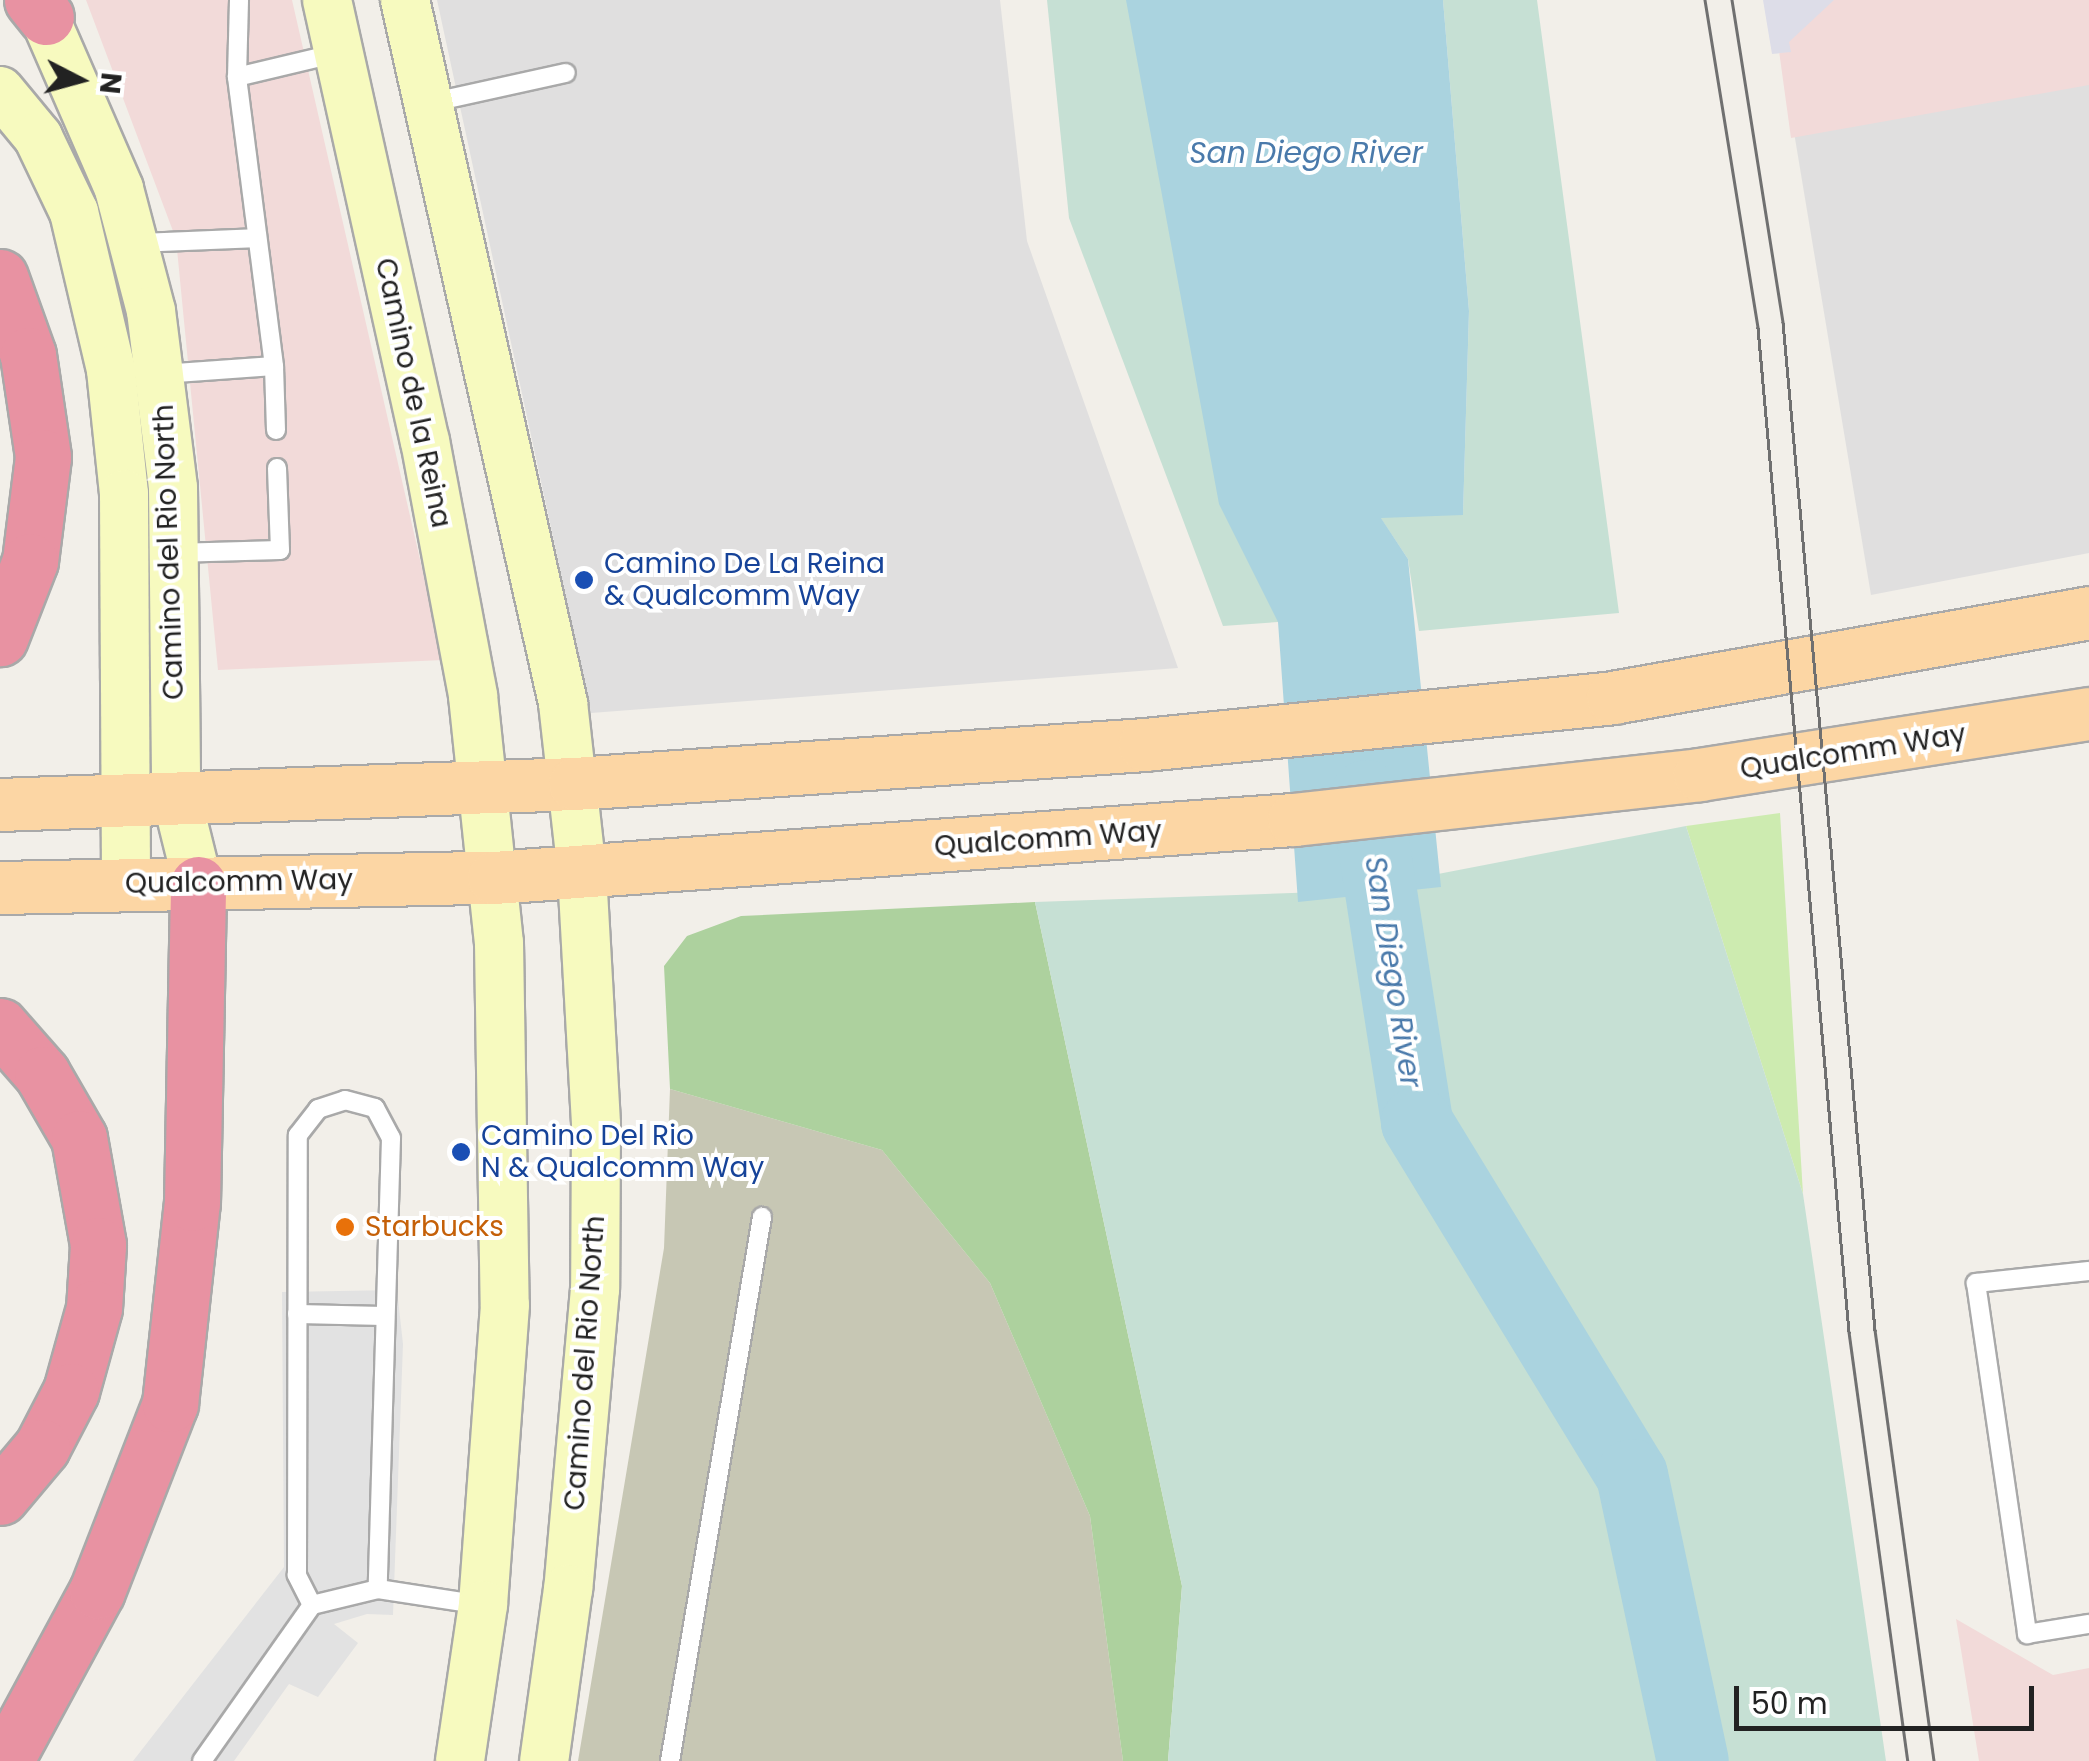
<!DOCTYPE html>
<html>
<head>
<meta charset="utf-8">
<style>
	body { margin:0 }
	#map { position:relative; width:2089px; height:1761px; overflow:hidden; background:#f2efe9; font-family:Poppins,sans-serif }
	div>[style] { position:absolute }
	.residential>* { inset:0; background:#e0dfdf }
	.commercial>* { inset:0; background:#f2dad9 }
	.construction>* { inset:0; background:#c7c7b4 }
	.grass>* { inset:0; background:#cdebb0 }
	.forest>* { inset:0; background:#add19e }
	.wetland>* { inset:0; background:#c6e0d4 }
	.parking>* { inset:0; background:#e2e2e2 }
	.plaza>* { inset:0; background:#dddde8 }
	.water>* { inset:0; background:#aad3df }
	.river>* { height:72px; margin:-36px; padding:0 36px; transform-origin:36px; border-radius:36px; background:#aad3df }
	.roads { filter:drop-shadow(2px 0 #a9a9a9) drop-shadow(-2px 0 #a9a9a9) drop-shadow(0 2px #a9a9a9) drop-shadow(0 -2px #a9a9a9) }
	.lane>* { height:18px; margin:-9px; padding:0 9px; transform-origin:9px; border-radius:9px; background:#fff }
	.secondary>* { height:48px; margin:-24px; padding:0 24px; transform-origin:24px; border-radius:24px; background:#f7fabf }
	.primary>* { height:52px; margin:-26px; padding:0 26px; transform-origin:26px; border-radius:26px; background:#fcd6a4 }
	.highway>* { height:55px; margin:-27.5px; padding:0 27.5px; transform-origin:27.5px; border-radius:27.5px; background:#e892a2 }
	.tram>* { height:2.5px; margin:-1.25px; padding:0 1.25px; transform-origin:1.25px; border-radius:1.25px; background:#707070 }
	.dots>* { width:28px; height:28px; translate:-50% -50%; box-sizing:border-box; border:5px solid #fff; border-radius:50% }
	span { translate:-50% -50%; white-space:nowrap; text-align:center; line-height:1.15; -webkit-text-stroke:8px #fff; paint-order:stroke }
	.street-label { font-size:28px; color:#222 }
	.transit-label { font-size:28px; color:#164399 }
	.left { translate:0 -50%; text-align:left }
	.food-label { font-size:28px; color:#c56008 }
	.water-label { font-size:30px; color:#4a7aab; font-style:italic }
	.north { position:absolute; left:30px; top:30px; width:100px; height:100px; -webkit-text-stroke:8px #fff; paint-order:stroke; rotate:96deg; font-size:28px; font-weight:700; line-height:40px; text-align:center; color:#222 }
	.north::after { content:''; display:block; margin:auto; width:35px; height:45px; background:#222; clip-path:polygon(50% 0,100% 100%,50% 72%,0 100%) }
	.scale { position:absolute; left:1734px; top:1686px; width:300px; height:45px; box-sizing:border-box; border:5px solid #222; border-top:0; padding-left:12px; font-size:30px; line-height:35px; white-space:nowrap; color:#222; -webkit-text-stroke:8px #fff; paint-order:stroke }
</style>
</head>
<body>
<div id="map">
	<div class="residential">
		<i style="clip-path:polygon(437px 0,1000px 0,1027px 241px,1178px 668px,591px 713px)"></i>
		<i style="clip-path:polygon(1772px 0,2089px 0,2089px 553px,1871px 595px)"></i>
	</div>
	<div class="commercial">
		<i style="clip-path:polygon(86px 0,292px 0,443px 660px,218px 670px,176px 239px)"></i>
		<i style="clip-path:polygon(1772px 0,2089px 0,2089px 85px,1791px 138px)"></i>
		<i style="clip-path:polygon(1956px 1619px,2053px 1675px,2089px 1668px,2089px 1761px,1979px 1761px)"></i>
	</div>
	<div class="construction">
		<i style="clip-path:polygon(670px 1089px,882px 1150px,990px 1283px,1090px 1516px,1123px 1761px,578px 1761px,664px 1248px)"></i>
	</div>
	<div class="grass">
		<i style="clip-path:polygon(1780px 813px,1803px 1194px,1686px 826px)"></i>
	</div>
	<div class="forest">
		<i style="clip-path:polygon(1035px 902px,1182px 1586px,1168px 1761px,1123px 1761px,1090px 1516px,990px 1283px,882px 1150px,670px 1089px,664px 966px,687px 936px,741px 916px)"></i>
	</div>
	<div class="wetland">
		<i style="clip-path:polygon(1047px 0,1313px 0,1278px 622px,1223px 626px,1069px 218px)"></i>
		<i style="clip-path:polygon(1443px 0,1537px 0,1619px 613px,1419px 631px,1408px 559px,1380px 517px,1463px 514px,1469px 311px)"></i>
		<i style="clip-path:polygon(1686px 826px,1803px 1194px,1886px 1761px,1168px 1761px,1182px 1586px,1035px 902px,1350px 891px)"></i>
	</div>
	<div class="parking">
		<i style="clip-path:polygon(397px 1290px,403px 1344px,393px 1615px,367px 1614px,334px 1624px,358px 1643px,318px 1697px,289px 1684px,234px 1761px,133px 1761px,284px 1567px,282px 1292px)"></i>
	</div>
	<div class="plaza">
		<i style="clip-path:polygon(1763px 0,1834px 0,1789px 42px,1791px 52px,1772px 54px)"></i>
	</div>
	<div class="water">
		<i style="clip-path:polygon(1126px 0,1443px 0,1469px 311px,1463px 515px,1381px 518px,1408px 559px,1441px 887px,1298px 902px,1278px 622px,1219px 504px)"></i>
	</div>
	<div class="river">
		<i style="left:1366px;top:796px;width:331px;rotate:81.1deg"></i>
		<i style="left:1417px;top:1123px;width:412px;rotate:58.6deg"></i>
		<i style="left:1632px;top:1475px;width:292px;rotate:78deg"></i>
	</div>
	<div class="roads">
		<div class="lane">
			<i style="left:237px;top:77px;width:77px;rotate:-88.5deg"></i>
			<i style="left:429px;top:103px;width:140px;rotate:-12.4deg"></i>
			<i style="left:138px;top:243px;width:119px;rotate:-2.4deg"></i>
			<i style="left:162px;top:374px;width:112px;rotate:-4.1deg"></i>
			<i style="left:276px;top:430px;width:64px;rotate:-91.8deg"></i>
			<i style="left:274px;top:366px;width:291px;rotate:-97.3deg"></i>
			<i style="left:237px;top:77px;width:104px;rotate:-13.4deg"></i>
			<i style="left:174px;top:553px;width:106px;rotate:-1.6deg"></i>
			<i style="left:280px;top:550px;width:82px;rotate:-92.1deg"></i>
			<i style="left:2089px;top:1271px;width:114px;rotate:173.9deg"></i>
			<i style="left:1976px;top:1283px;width:355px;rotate:81.7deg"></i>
			<i style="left:2027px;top:1634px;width:63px;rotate:-9.2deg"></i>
			<i style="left:297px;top:1314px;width:88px;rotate:1.3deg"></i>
			<i style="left:312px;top:1605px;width:34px;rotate:-117deg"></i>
			<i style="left:297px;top:1575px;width:440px;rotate:-89.9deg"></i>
			<i style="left:298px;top:1135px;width:33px;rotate:-52deg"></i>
			<i style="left:318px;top:1109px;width:28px;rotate:-18deg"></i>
			<i style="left:345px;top:1100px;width:31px;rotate:15deg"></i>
			<i style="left:375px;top:1108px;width:34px;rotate:62deg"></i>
			<i style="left:391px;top:1138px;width:451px;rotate:91.7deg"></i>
			<i style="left:202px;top:1761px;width:191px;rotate:-54.8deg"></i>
			<i style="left:312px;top:1605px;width:68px;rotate:-13.6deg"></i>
			<i style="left:378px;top:1589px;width:106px;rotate:8.7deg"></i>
			<i style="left:670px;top:1761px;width:552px;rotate:-80.4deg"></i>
		</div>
		<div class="secondary">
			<i style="left:37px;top:0;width:206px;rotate:66.5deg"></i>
			<i style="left:119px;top:189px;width:126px;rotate:75.3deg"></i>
			<i style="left:151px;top:311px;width:178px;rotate:82.9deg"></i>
			<i style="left:173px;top:488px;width:307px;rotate:89.4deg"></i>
			<i style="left:176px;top:795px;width:92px;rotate:76.1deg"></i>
			<i style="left:327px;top:0;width:452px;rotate:77.5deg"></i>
			<i style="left:425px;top:441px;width:259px;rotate:79.3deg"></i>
			<i style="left:473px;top:696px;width:248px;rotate:84deg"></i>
			<i style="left:499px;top:943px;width:362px;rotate:89.1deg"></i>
			<i style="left:505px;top:1305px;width:301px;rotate:94.2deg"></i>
			<i style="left:483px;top:1605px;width:158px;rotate:98.4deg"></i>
			<i style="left:405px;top:0;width:721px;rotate:77.33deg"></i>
			<i style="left:563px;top:703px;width:171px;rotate:83.6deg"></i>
			<i style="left:582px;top:873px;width:252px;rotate:86.8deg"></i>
			<i style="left:596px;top:1125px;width:164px;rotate:90.3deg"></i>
			<i style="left:595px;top:1289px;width:301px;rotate:95.1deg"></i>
			<i style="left:568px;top:1589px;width:174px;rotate:97.9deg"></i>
			<i style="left:0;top:91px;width:60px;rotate:50.4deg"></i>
			<i style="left:38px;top:137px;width:83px;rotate:64.4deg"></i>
			<i style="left:74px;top:212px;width:162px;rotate:76.8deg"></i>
			<i style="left:111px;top:370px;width:125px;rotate:84deg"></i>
			<i style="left:124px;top:494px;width:389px;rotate:89.7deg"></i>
		</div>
		<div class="primary">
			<i style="left:0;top:805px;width:575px;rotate:-2.09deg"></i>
			<i style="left:575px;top:784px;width:571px;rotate:-3.91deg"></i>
			<i style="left:1145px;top:745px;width:470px;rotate:-5.7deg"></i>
			<i style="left:1613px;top:698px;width:484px;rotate:-10.1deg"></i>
			<i style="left:0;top:888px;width:494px;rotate:-1.2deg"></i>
			<i style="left:494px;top:878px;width:802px;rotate:-4.15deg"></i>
			<i style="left:1294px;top:820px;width:408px;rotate:-6.3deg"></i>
			<i style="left:1700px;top:775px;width:394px;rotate:-8.9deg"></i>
		</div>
		<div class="highway">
			<i style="left:32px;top:0;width:22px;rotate:51deg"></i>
			<i style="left:0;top:277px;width:83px;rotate:70.3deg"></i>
			<i style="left:28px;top:355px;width:103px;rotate:81.6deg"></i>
			<i style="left:43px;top:457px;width:105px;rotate:97.1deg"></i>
			<i style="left:30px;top:561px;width:83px;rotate:111.3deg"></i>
			<i style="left:0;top:1026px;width:64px;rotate:48.8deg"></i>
			<i style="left:42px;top:1074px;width:74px;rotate:60deg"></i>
			<i style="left:79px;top:1138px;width:109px;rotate:79.9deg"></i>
			<i style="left:98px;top:1245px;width:63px;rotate:93.6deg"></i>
			<i style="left:94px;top:1308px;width:86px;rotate:105.5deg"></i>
			<i style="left:71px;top:1391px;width:63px;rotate:117.4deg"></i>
			<i style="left:42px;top:1447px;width:65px;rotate:130deg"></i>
			<i style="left:5px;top:1761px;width:193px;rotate:-61.6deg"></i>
			<i style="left:97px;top:1591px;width:201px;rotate:-68.7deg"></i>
			<i style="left:170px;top:1404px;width:202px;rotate:-83.8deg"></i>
			<i style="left:192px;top:1203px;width:319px;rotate:-88.9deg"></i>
		</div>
	</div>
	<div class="tram">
		<i style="left:1705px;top:0;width:332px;rotate:80.8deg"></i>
		<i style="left:1758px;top:328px;width:1008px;rotate:84.82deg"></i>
		<i style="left:1849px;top:1332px;width:433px;rotate:82.2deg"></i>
		<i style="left:1732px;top:0;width:327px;rotate:81deg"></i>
		<i style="left:1783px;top:323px;width:1011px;rotate:84.78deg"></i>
		<i style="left:1875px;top:1330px;width:435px;rotate:82.2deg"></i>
	</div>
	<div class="dots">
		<i style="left:584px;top:580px;background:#1a4fb4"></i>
		<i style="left:461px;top:1152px;background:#1a4fb4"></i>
		<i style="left:345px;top:1227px;background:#e8710a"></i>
	</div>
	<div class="street-label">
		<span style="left:413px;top:393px;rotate:78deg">Camino de la Reina</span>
		<span style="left:169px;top:552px;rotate:-92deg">Camino del Rio North</span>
		<span style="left:1853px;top:752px;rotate:-9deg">Qualcomm Way</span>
		<span style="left:1048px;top:839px;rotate:-4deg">Qualcomm Way</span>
		<span style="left:239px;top:882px;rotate:-1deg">Qualcomm Way</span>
		<span style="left:585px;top:1363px;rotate:-86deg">Camino del Rio North</span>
	</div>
	<div class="transit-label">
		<span class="left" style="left:604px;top:580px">Camino De La Reina<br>&amp; Qualcomm Way</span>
		<span class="left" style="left:481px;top:1152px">Camino Del Rio<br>N &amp; Qualcomm Way</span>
	</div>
	<div class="food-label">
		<span class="left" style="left:365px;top:1227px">Starbucks</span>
	</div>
	<div class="water-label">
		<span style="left:1306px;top:153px">San Diego River</span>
		<span style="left:1393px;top:972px;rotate:81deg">San Diego River</span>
	</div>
	<div class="north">N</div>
	<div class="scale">50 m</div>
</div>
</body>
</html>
